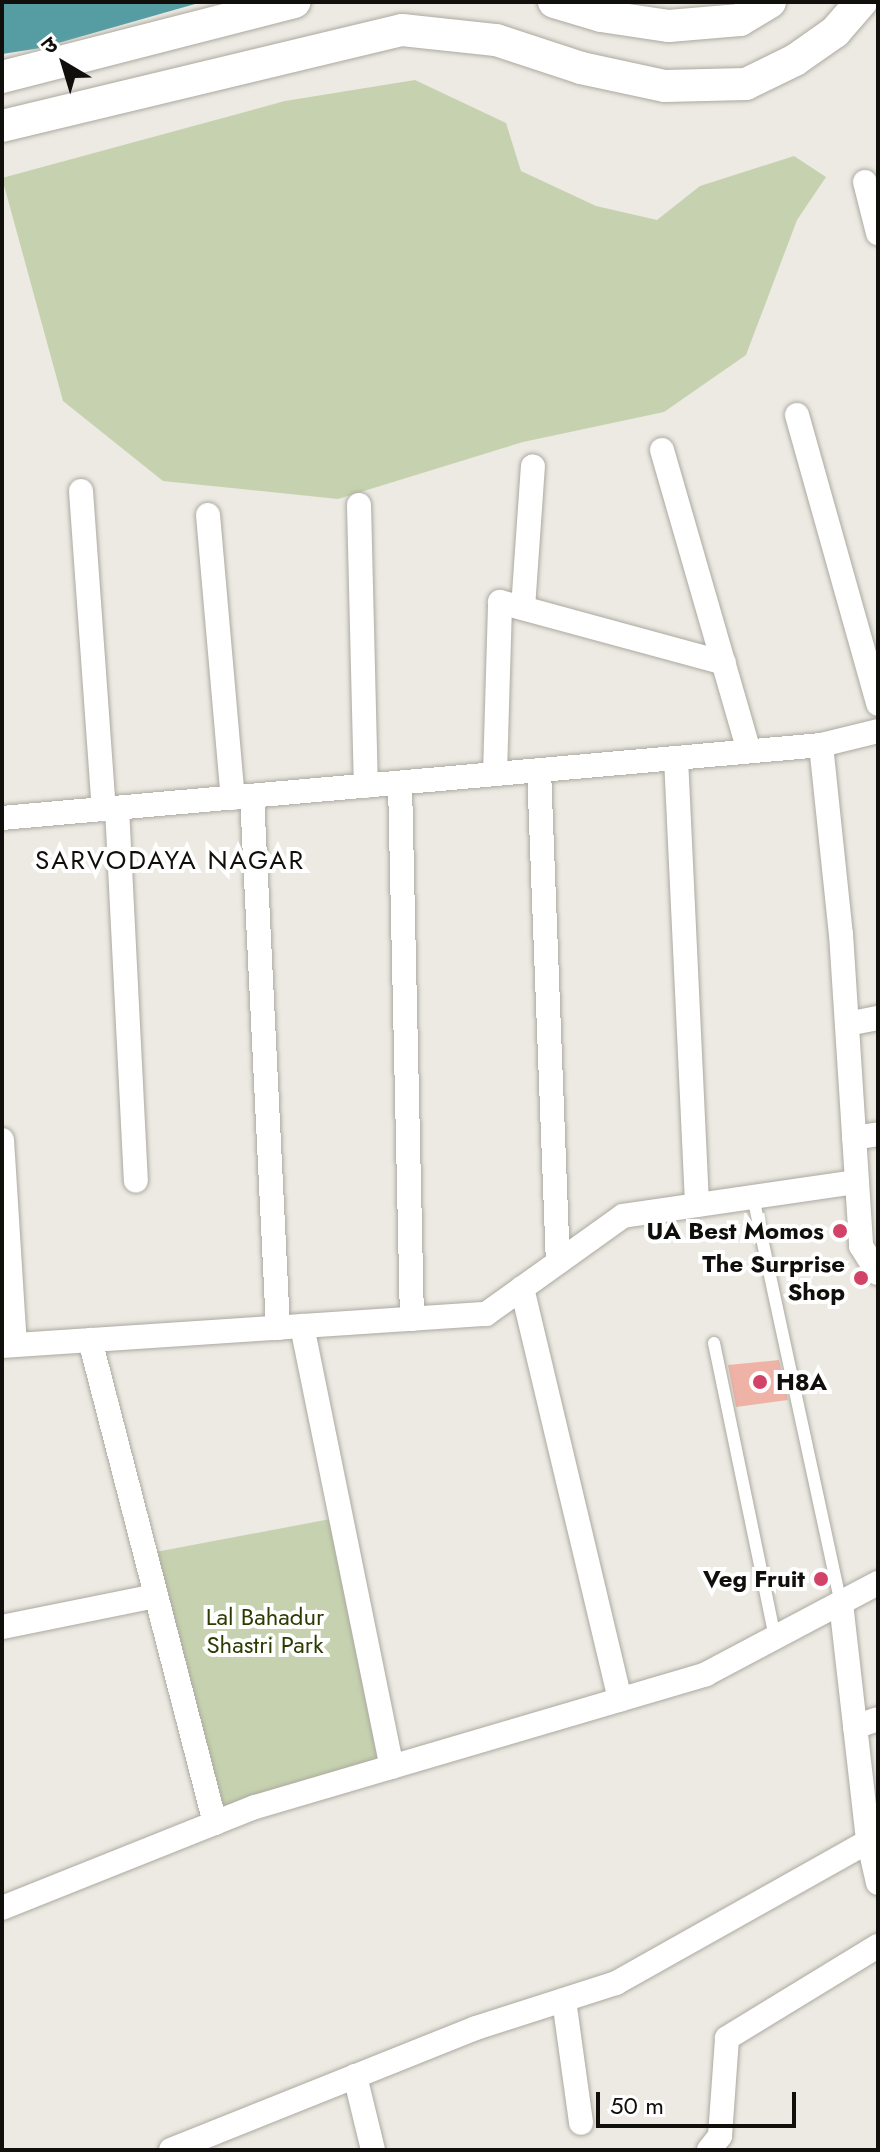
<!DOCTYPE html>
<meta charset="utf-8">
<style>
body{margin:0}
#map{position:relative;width:880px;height:2152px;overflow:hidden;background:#eceae2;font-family:Jost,"Noto Sans Devanagari",sans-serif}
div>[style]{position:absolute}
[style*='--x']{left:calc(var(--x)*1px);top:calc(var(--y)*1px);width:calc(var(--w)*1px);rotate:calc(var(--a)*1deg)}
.green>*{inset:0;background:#c6d2af}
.water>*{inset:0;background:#569da3}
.building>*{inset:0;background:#eeb3a6}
.roads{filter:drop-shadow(0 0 2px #aca9a1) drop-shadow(0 0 2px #aca9a1)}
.service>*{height:12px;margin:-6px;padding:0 6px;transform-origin:6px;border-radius:6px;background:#fff}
.minor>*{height:24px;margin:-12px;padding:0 12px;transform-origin:12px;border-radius:12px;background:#fff}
.tertiary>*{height:32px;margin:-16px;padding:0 16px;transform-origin:16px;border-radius:16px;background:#fff}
.dots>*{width:22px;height:22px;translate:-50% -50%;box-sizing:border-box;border:4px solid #fff;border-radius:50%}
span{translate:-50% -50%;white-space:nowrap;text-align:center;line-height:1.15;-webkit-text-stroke:8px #fff;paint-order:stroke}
.poi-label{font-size:24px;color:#100f0c;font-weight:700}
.right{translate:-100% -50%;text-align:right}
.left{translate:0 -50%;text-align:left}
.park-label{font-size:24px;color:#2d3b00}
.neighbourhood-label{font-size:26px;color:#100f0c;letter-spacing:2px}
.frame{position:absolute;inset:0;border:4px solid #100f0c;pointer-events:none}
.north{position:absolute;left:24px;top:24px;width:80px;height:80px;-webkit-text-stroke:6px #fff;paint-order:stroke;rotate:322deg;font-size:22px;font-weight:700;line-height:32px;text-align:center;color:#100f0c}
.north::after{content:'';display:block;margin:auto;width:28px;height:36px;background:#100f0c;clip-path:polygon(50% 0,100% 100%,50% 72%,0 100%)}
.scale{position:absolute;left:596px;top:2092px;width:200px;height:36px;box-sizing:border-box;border:4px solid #100f0c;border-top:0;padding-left:10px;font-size:24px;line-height:28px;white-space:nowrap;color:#100f0c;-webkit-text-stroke:6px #fff;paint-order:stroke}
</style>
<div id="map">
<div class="green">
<div style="clip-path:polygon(415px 80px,506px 123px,521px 171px,596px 206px,657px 220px,700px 186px,794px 156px,826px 177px,797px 220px,746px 355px,664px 412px,523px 442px,338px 499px,163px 481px,63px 401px,2px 178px,285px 101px)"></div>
<div style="clip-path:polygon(341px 1517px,392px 1767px,215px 1823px,145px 1554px)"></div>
</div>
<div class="water">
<div style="clip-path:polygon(2px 2px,202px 2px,41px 48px,2px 54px)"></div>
</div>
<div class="building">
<div style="clip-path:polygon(779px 1360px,788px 1400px,736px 1407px,728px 1365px)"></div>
</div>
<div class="roads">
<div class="service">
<div style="--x:753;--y:1197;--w:415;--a:77.8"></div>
<div style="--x:714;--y:1343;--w:301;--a:78.3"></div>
</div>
<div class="minor">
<div style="--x:865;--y:182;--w:53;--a:75.7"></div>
<div style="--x:797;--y:415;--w:300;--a:74.3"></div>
<div style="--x:662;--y:450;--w:313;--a:73.9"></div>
<div style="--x:81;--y:491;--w:319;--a:85.9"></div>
<div style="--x:359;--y:505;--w:281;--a:88.6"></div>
<div style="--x:208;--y:515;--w:284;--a:85"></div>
<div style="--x:523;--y:608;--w:142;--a:-86"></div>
<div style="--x:821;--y:745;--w:190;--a:84"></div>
<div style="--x:841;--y:934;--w:313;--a:86.3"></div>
<div style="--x:861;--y:1246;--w:32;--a:58"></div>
<div style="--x:676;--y:758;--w:447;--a:87.3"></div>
<div style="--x:539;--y:770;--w:492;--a:87.8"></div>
<div style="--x:495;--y:774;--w:172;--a:-88.3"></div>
<div style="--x:500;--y:602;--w:232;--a:15.2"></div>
<div style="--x:400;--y:783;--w:536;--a:88.72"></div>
<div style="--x:252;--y:796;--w:533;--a:87.2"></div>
<div style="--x:117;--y:808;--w:373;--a:87.1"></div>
<div style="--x:2;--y:818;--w:822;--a:-5.09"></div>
<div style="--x:821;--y:745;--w:59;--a:-13.8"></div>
<div style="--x:847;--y:1024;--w:32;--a:-11"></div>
<div style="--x:854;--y:1138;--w:24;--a:-9"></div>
<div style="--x:2;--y:1140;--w:205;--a:86.4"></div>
<div style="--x:522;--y:1288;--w:423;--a:76.6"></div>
<div style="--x:302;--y:1326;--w:450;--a:78.5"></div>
<div style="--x:90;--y:1340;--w:499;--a:75.5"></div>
<div style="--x:2;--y:1346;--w:485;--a:-3.8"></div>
<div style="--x:486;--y:1314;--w:168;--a:-35.6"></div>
<div style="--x:623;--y:1216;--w:236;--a:-8.3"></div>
<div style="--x:841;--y:1603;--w:238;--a:83.5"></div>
<div style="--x:868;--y:1839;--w:45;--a:77.2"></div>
<div style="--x:2;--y:1627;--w:157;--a:-11.4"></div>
<div style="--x:855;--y:1727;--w:24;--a:-19"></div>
<div style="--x:2;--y:1908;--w:272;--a:-21.8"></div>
<div style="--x:255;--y:1807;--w:470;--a:-16.4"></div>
<div style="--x:706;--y:1674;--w:195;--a:-27.9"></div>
<div style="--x:564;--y:2000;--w:124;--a:82.1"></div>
<div style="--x:355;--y:2076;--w:76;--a:76.3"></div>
<div style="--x:171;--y:2150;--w:328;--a:-21.8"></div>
<div style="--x:476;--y:2028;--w:147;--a:-17.8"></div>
<div style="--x:616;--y:1983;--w:300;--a:-29.3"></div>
<div style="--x:709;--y:2150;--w:18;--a:-52"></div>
<div style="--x:720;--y:2136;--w:98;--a:-85.9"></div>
<div style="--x:727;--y:2038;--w:177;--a:-31.4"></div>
</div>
<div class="tertiary">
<div style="--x:554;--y:2;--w:49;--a:16.6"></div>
<div style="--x:601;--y:16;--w:69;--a:8.4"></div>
<div style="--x:669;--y:26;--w:71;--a:-4.8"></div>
<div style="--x:740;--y:20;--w:35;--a:-31"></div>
<div style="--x:2;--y:77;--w:302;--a:-14.4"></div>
<div style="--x:2;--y:126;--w:411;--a:-13.5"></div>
<div style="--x:402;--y:30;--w:95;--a:6.1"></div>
<div style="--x:496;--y:40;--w:89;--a:18.2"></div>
<div style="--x:581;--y:68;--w:86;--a:12.1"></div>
<div style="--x:665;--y:86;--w:81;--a:-1.4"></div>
<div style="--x:746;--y:84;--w:55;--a:-26.1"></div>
<div style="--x:795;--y:60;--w:49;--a:-35"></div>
<div style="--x:835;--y:32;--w:40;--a:-49"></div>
</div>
</div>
<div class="dots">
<div style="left:840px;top:1231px;background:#d24367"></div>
<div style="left:861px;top:1278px;background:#d24367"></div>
<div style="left:760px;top:1382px;background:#d24367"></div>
<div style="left:821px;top:1579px;background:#d24367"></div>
</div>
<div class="poi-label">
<span class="right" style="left:824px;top:1231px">UA Best Momos</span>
<span class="right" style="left:845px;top:1278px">The Surprise<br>Shop</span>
<span class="left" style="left:776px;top:1382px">H8A</span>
<span class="right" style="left:805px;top:1579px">Veg Fruit</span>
</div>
<div class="park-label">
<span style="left:265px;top:1631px">Lal Bahadur<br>Shastri Park</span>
</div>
<div class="neighbourhood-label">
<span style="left:170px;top:861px">SARVODAYA NAGAR</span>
</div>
<div class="frame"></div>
<div class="north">उ</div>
<div class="scale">50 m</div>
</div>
